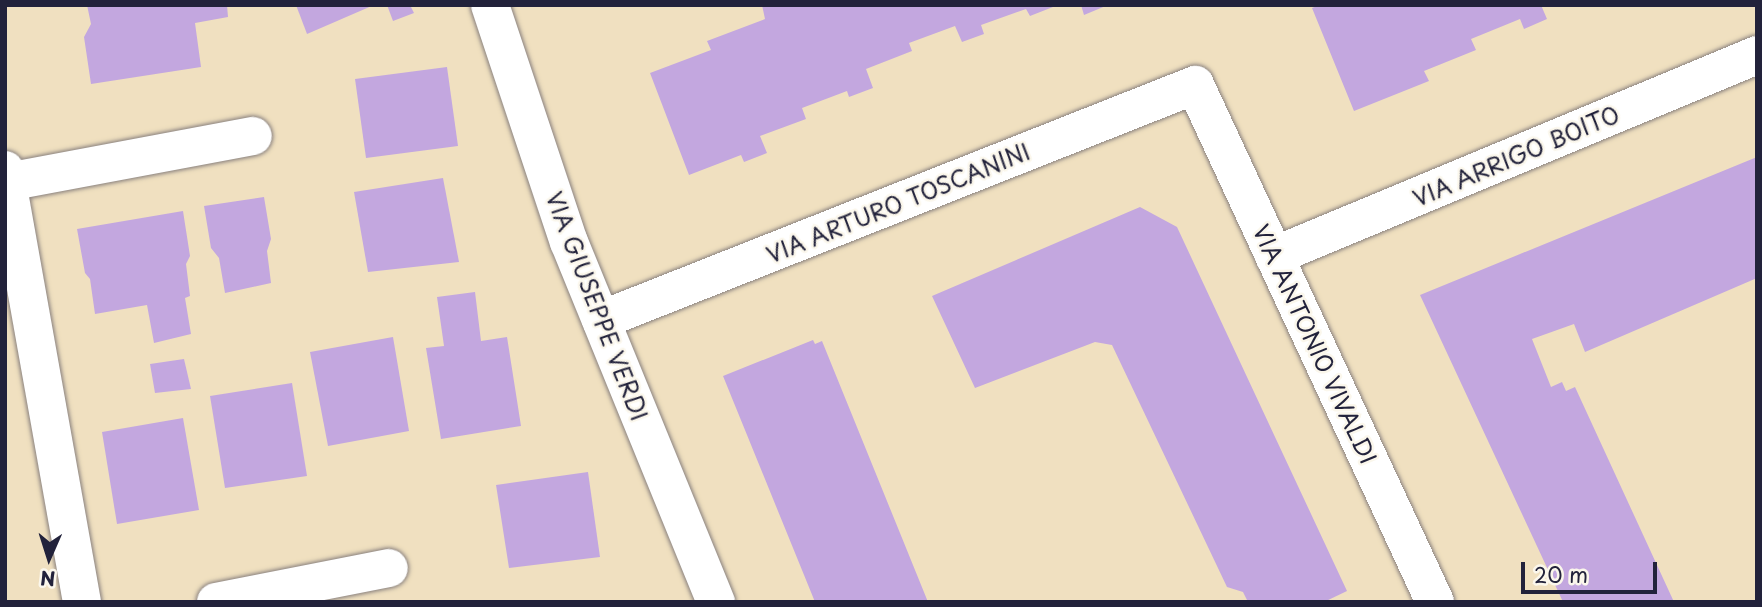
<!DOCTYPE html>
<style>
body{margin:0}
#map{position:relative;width:1762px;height:607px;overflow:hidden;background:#f0e0c0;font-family:"Playpen Sans",sans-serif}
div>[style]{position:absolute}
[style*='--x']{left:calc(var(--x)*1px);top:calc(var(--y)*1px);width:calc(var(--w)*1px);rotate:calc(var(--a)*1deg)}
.building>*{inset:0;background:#c3a7df}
.roads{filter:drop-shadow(0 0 2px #89817e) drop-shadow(0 0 2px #89817e)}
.minor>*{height:38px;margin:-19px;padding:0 19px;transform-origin:19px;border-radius:19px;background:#fff}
span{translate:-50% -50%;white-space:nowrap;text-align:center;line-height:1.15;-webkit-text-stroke:5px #fbf7ec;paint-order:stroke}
.street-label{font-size:23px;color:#22223b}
.frame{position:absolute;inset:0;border:7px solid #22223b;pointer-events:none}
.north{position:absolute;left:14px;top:523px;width:70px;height:70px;-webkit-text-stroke:5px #fbf7ec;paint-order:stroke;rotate:183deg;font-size:19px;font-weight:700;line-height:28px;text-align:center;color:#22223b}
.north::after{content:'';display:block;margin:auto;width:24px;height:32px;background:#22223b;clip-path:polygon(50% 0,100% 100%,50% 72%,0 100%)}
.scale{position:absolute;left:1521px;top:562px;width:136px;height:32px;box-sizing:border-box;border:4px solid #22223b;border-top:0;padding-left:9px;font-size:21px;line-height:24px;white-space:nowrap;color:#22223b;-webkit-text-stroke:5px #fbf7ec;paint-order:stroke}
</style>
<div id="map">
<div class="building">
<div style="clip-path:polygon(87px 5px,227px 5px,228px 17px,195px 23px,201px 67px,91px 84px,84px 37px,91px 24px)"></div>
<div style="clip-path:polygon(296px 5px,374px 5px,307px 34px)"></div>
<div style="clip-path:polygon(387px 5px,410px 5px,414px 13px,393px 21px)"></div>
<div style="clip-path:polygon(762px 5px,1058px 5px,1030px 16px,1026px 9px,981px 25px,984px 34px,962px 42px,955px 26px,909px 43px,912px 51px,866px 69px,873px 88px,849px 97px,847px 91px,802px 108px,806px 119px,760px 136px,767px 153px,744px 162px,741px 155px,689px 175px,650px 73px,711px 50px,707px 41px,765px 19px)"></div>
<div style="clip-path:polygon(1081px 5px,1108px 5px,1084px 15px)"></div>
<div style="clip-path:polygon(1320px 5px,1541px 5px,1547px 19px,1524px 29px,1520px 19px,1471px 39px,1476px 50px,1424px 71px,1429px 81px,1354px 111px,1312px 8px)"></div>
<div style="clip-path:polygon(447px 67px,458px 146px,366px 158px,355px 79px)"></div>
<div style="clip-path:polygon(1757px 157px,1757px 278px,1585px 352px,1574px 324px,1532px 339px,1551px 387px,1562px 382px,1566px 391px,1575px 387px,1674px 602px,1563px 602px,1420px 295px)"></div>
<div style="clip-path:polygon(443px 178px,459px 262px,368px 272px,354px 192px)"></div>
<div style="clip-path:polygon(264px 197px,271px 239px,267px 251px,271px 283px,225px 293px,219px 258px,211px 248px,204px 206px)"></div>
<div style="clip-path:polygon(1140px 207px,1177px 227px,1347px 591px,1324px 602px,1248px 602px,1243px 592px,1227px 587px,1112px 345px,1095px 342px,975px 388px,932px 296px)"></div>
<div style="clip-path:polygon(183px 211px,190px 256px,186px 264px,190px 296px,185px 298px,191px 334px,154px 343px,147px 305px,95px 314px,90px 279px,85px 273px,77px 229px)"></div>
<div style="clip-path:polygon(475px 292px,481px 341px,507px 337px,521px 426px,441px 439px,426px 348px,444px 346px,437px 297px)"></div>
<div style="clip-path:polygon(393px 337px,409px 431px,328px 446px,310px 352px)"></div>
<div style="clip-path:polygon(813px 340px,815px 344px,822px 341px,928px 602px,815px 602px,723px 376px)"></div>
<div style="clip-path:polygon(184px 359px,191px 389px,155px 393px,150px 364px)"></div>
<div style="clip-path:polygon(292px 383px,307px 476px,225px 488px,210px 396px)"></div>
<div style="clip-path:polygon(183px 418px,199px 510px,117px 524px,102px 432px)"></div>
<div style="clip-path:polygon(588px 472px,600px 557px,509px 568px,496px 485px)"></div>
</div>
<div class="roads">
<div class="minor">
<div style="--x:490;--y:5;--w:250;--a:71.6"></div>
<div style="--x:569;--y:242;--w:389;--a:67.8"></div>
<div style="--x:5;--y:170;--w:439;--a:79.9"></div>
<div style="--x:7;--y:182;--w:250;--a:-10.6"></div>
<div style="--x:1274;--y:256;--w:523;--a:-22.59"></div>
<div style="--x:601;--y:320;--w:639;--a:-21.58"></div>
<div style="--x:1195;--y:85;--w:570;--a:65.1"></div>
<div style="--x:216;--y:602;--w:176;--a:-11.1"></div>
</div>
</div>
<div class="street-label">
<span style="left:1516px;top:156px;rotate:-23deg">VIA ARRIGO BOITO</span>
<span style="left:898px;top:203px;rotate:-22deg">VIA ARTURO TOSCANINI</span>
<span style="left:597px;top:306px;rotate:69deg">VIA GIUSEPPE VERDI</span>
<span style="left:1315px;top:344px;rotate:65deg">VIA ANTONIO VIVALDI</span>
</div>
<div class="frame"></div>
<div class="north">N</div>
<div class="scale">20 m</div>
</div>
